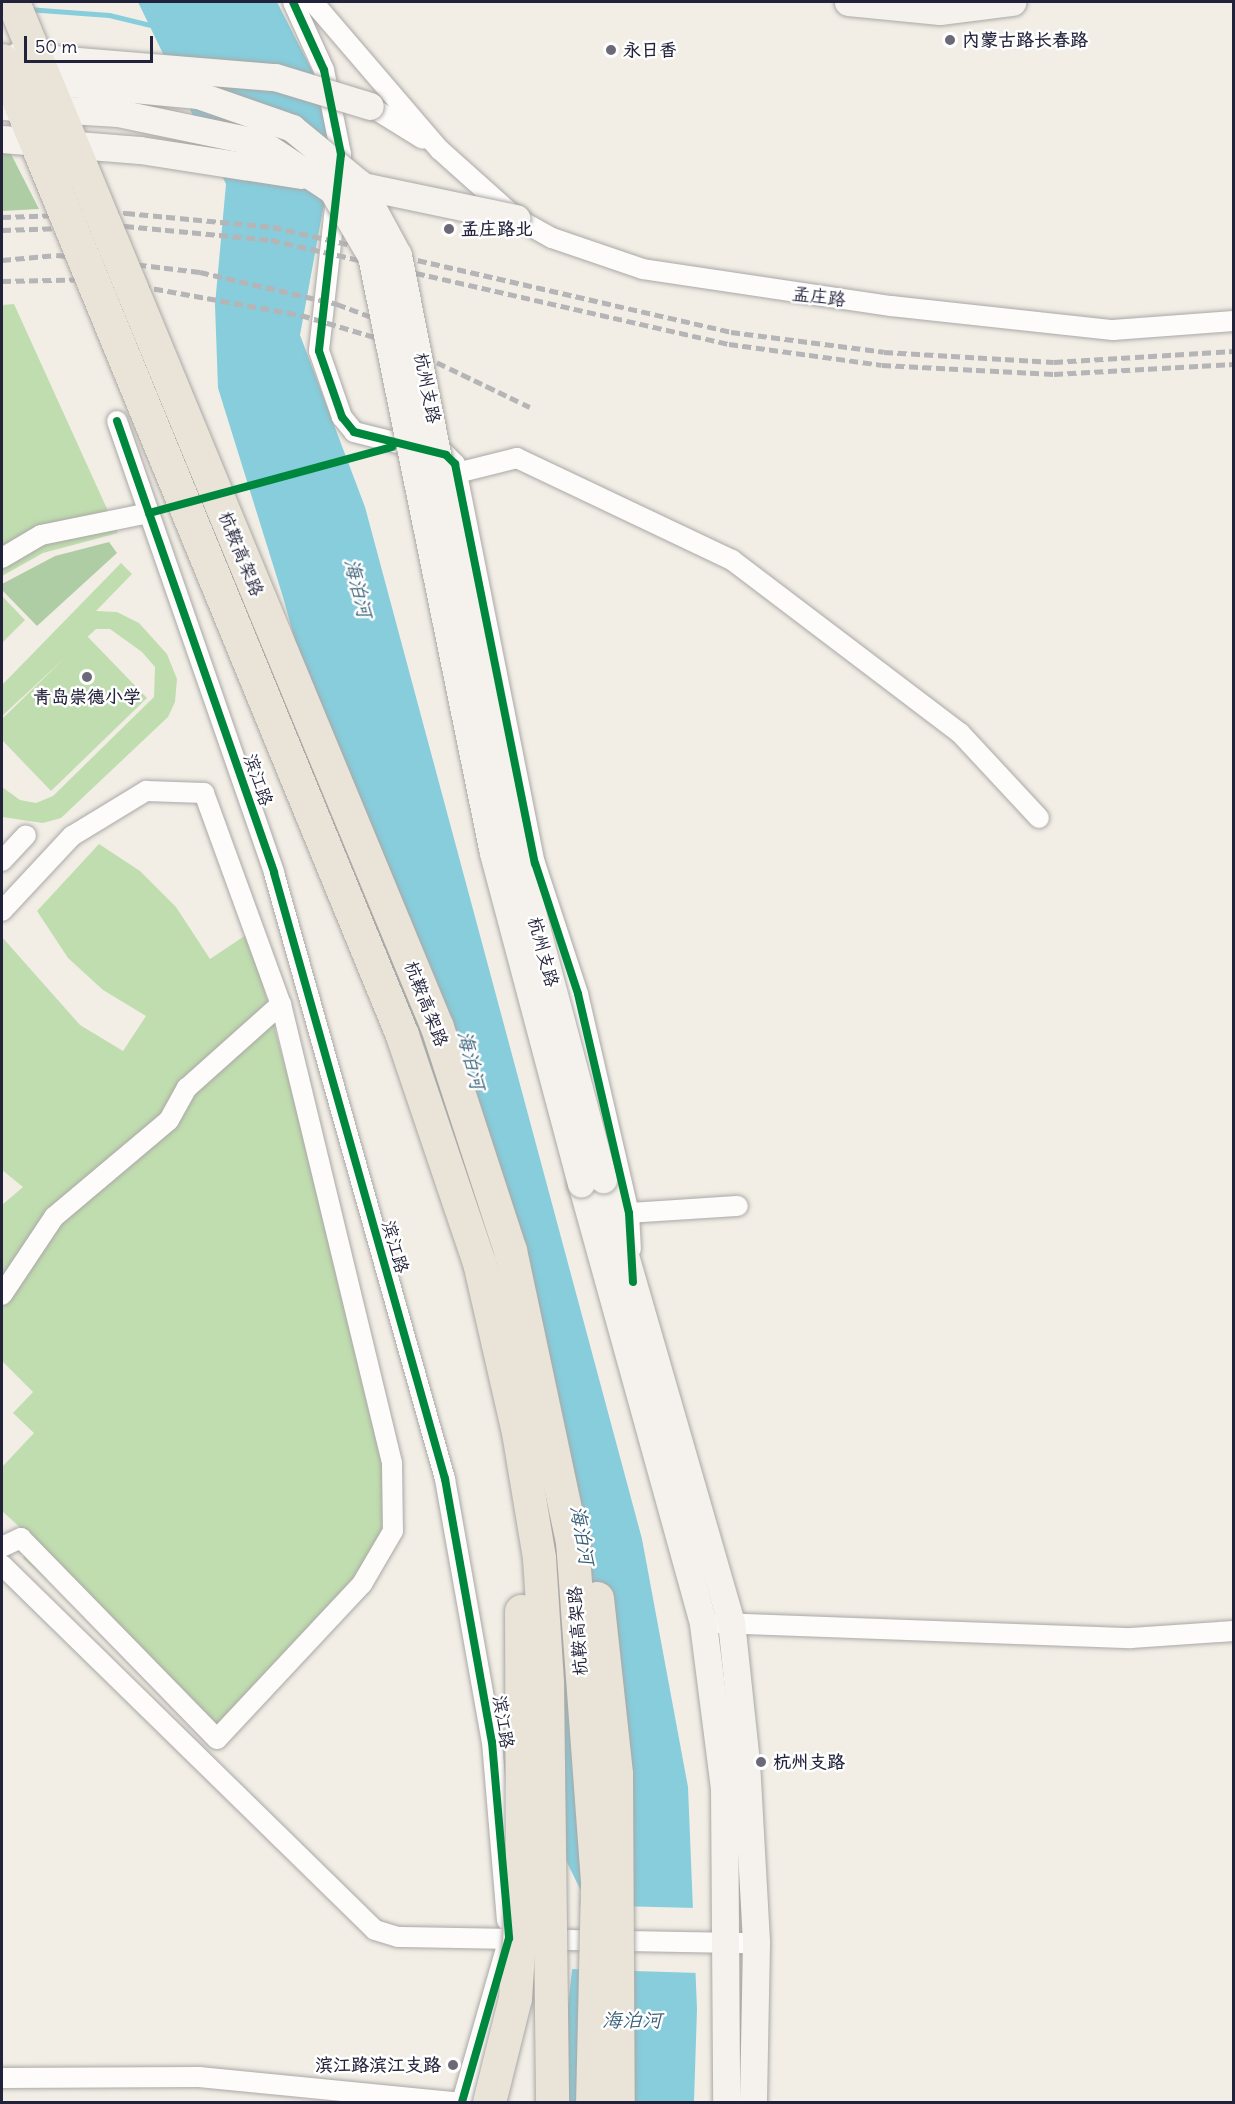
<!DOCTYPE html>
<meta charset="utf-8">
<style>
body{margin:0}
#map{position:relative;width:1235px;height:2104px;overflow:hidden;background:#f2eee6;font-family:Delius,"LXGW WenKai TC",sans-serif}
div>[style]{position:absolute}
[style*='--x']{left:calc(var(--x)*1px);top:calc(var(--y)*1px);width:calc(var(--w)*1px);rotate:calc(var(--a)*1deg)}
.green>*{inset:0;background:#c0ddaf}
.forest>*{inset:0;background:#afcda5}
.water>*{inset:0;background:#87cddc}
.pier>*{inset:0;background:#f2eee6}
.stream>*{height:5px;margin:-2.5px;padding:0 2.5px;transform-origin:2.5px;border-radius:2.5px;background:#87cddc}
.roads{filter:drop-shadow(0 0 2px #aaa8a6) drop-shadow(0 0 2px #aaa8a6)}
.street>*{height:20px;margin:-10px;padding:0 10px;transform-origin:10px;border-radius:10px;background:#fdfcfb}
.secondary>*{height:27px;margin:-13.5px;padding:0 13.5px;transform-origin:13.5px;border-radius:13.5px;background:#f5f2ed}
.rail>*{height:4.5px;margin-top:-2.25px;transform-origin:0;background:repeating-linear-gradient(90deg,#b5b4b6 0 9px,transparent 0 13.5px)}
.bridges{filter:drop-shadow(0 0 2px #aaa8a6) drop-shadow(0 0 2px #aaa8a6)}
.secondary-bridge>*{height:27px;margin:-13.5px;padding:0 13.5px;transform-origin:13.5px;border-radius:13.5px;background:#f5f2ed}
.highway-bridge>*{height:33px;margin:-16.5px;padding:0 16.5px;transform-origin:16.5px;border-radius:16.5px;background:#e9e3d8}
.cycleway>*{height:8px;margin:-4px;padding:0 4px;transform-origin:4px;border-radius:4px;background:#00873e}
.dots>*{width:16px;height:16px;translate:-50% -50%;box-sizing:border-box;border:3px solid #fff;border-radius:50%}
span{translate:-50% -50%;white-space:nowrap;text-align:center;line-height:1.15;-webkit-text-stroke:5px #fff;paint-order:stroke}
.poi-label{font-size:18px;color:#22223b;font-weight:700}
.left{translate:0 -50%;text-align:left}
.right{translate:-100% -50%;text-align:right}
.street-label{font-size:18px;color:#22223b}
.water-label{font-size:20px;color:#386179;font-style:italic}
.frame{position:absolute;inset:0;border:3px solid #22223b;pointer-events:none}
.scale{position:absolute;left:24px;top:36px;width:129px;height:27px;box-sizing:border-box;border:3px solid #22223b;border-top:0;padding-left:8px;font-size:18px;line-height:21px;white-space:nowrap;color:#22223b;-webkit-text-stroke:4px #fff;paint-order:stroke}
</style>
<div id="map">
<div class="green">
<div style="clip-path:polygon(14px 304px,118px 533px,43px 553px,2px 576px,2px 305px)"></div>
<div style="clip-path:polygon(121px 563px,132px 574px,96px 611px,117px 612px,139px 623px,167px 654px,177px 679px,175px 702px,168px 717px,61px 818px,43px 823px,2px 817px,2px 787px,20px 800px,36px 803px,53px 796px,154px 697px,155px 667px,142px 652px,110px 629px,96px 629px,2px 716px,2px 685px)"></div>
<div style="clip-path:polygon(2px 596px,25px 620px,2px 643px)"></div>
<div style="clip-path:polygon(87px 636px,147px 698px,51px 791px,2px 740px,2px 719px)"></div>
<div style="clip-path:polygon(99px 844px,140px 871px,176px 907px,210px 959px,249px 933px,392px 1463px,393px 1531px,362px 1584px,216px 1732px,23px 1558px,37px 1543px,2px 1511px,2px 1467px,34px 1433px,13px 1413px,33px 1392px,2px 1361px,2px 1205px,23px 1187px,2px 1170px,2px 937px,80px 1025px,123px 1051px,146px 1016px,103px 990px,68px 958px,37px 911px)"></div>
</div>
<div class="forest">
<div style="clip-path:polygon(2px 153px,11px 154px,39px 209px,2px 211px)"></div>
<div style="clip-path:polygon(109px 542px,117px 553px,37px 626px,2px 590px,2px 584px,55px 556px)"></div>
</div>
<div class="water">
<div style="clip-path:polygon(138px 2px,277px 2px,320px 86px,335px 144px,300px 335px,365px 507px,642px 1539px,688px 1787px,697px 2009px,694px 2102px,557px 2102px,581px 1891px,563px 1854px,501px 1393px,283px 597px,218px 388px,215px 305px,226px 184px)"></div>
</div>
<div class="pier">
<div style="clip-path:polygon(577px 1905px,696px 1908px,699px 1973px,569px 1969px)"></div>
</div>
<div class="stream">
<div style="--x:27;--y:9;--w:82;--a:4.2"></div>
<div style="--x:109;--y:15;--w:46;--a:13.7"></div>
</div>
<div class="roads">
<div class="street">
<div style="--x:293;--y:2;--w:75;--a:65.5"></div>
<div style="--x:324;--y:70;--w:86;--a:78.6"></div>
<div style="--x:341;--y:154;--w:198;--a:96.4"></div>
<div style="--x:319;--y:351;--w:70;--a:70.8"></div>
<div style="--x:342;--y:417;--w:19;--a:51"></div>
<div style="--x:354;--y:432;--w:95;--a:14"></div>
<div style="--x:446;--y:455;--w:13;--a:45"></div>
<div style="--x:455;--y:464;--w:407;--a:78.7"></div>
<div style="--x:535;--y:863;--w:138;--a:71.8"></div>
<div style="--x:578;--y:994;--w:225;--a:76.9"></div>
<div style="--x:629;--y:1213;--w:36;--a:87"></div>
<div style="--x:313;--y:2;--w:195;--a:49.4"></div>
<div style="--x:440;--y:150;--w:102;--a:41.8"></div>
<div style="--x:516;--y:218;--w:41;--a:29.1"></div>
<div style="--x:552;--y:238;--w:96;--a:18.8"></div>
<div style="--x:643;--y:269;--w:251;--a:8.5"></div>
<div style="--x:891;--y:306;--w:223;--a:6.2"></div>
<div style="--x:1113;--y:330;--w:121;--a:-4.3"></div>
<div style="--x:370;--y:106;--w:62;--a:31.9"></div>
<div style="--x:117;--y:421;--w:478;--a:70.8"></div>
<div style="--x:274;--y:873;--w:630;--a:74.24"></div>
<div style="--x:445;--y:1479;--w:267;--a:79.9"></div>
<div style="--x:492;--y:1742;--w:179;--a:85.2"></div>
<div style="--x:457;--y:473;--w:62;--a:-14"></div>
<div style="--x:517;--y:458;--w:238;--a:25.4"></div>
<div style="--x:732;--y:560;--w:286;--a:37.2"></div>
<div style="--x:960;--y:733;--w:116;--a:47.1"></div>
<div style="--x:2;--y:558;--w:45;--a:-30.5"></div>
<div style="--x:41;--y:535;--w:110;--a:-11.5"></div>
<div style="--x:2;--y:861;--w:35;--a:-47"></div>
<div style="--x:2;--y:911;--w:103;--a:-47"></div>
<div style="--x:72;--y:836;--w:87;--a:-31.3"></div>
<div style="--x:146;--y:791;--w:58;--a:2"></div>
<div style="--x:204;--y:793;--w:225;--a:70"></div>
<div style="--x:281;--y:1004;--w:472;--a:76.4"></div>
<div style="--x:392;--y:1463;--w:68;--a:89.2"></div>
<div style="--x:393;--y:1531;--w:61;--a:120.3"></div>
<div style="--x:362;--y:1584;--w:212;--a:133.1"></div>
<div style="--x:217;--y:1739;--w:281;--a:-134.3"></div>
<div style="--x:21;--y:1538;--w:21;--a:155"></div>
<div style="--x:629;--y:1213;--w:109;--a:-3.7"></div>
<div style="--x:2;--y:1295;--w:94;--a:-56.3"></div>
<div style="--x:54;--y:1217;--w:150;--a:-40.1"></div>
<div style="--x:169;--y:1120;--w:37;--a:-61"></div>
<div style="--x:187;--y:1088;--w:126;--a:-41.8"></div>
<div style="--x:2;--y:1565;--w:522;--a:44.38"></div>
<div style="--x:375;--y:1930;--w:24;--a:17"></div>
<div style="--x:398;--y:1937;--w:358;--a:1"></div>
<div style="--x:718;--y:1623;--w:413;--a:2.1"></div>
<div style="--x:1131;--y:1638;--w:103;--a:-3.9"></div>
<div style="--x:2;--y:2078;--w:197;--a:-0.3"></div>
<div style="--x:199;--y:2077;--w:257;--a:5.6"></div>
<div style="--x:462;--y:2102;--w:159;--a:-74"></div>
</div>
<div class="secondary">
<div style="--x:848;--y:2;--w:92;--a:5.6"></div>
<div style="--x:940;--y:11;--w:73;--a:-7.1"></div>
<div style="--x:603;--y:1179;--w:461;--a:73.9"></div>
<div style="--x:731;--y:1622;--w:141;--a:83.9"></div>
<div style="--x:746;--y:1762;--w:181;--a:86.8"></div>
<div style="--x:756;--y:1943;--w:159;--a:91.1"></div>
<div style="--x:581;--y:1183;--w:458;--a:74.5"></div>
<div style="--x:703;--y:1624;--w:165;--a:82.7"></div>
<div style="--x:724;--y:1788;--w:314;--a:89.6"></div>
</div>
</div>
<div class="rail">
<div style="--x:2;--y:217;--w:124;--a:-1.8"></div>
<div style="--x:126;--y:213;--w:148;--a:5.4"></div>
<div style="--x:273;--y:227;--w:470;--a:12.9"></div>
<div style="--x:731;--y:332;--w:154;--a:7.4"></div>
<div style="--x:884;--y:352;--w:170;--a:3.4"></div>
<div style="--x:1054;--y:362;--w:180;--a:-3.5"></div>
<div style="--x:2;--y:230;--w:123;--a:-1.9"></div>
<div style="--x:125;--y:226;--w:147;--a:5.5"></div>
<div style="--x:271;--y:240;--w:470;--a:12.8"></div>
<div style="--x:729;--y:344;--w:154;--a:7.8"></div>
<div style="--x:882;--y:365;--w:172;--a:3"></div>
<div style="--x:1054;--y:374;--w:180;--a:-3.2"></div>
<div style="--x:2;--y:260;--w:55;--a:-5.2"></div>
<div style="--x:57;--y:255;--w:144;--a:6.8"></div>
<div style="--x:200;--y:272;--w:141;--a:13.1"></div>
<div style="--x:337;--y:304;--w:68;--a:20.6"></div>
<div style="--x:2;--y:281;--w:99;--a:-1.2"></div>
<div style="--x:101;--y:279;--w:203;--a:10.2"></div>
<div style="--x:301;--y:315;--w:104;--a:16.7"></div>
<div style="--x:401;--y:345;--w:143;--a:25.7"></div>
</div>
<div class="bridges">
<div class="secondary-bridge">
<div style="--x:17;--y:56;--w:259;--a:4.7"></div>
<div style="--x:275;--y:77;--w:99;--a:17"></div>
<div style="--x:26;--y:79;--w:173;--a:5.3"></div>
<div style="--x:198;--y:95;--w:100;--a:19.3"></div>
<div style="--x:292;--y:128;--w:87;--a:39.4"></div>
<div style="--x:359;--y:183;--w:82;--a:61.6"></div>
<div style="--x:398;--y:255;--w:600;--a:78.86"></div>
<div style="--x:514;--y:844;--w:347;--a:75.1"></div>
<div style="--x:2;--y:106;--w:116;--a:3.5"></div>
<div style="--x:118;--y:113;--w:146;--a:11.8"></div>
<div style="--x:261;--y:143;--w:85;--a:33.5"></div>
<div style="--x:332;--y:190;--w:77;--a:59.4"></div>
<div style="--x:371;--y:256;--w:609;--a:78.45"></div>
<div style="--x:493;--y:853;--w:342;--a:75.1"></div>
<div style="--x:2;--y:139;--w:138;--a:4.6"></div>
<div style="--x:140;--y:150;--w:163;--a:8.8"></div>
<div style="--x:348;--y:183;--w:172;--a:11.8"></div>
</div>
<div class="highway-bridge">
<div style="--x:13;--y:2;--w:1109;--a:67.53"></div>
<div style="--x:437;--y:1027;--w:235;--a:71.9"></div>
<div style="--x:510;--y:1250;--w:298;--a:78"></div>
<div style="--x:572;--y:1541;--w:345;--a:85.8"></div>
<div style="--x:597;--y:1885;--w:217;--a:91.3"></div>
<div style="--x:2;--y:60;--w:1054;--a:67.69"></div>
<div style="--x:402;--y:1035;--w:240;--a:71.3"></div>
<div style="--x:479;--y:1262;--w:174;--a:77.1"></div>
<div style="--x:518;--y:1432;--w:128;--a:80.5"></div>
<div style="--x:539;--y:1558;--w:125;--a:86.3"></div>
<div style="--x:547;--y:1683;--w:419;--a:89.3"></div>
<div style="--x:597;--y:1598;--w:177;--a:83.8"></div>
<div style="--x:616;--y:1774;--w:328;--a:89.7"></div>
<div style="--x:489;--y:2102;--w:107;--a:-76"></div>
<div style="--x:515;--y:1998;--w:106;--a:-86.2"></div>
<div style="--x:522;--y:1892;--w:281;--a:-90.2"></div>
</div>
</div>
<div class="cycleway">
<div style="--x:293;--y:2;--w:75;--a:65.5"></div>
<div style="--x:324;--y:70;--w:86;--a:78.6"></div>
<div style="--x:341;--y:154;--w:198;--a:96.4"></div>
<div style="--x:319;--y:351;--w:70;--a:70.8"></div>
<div style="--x:342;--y:417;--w:19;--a:51"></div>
<div style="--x:354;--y:432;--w:95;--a:14"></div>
<div style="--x:446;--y:455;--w:13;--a:45"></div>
<div style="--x:455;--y:464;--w:407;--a:78.7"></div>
<div style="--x:535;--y:863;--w:138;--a:71.8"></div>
<div style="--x:578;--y:994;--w:225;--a:76.9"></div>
<div style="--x:629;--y:1213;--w:69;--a:86.7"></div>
<div style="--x:117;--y:421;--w:478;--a:70.8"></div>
<div style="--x:274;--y:873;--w:630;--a:74.24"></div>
<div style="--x:445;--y:1479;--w:267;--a:79.9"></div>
<div style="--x:492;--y:1742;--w:197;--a:85"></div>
<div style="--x:509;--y:1938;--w:171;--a:106"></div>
<div style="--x:149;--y:513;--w:252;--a:-15.2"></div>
</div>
<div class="dots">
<div style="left:950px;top:40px;background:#6b6977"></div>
<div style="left:611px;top:50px;background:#6b6977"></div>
<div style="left:449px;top:229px;background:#6b6977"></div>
<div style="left:87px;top:677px;background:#6b6977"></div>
<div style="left:761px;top:1762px;background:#6b6977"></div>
<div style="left:453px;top:2065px;background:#6b6977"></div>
</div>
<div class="poi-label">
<span class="left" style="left:962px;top:40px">内蒙古路长春路</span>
<span class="left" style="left:623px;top:50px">永日香</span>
<span class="left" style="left:461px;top:229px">孟庄路北</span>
<span style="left:87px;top:697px">青岛崇德小学</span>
<span class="left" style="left:773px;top:1762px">杭州支路</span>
<span class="right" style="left:441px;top:2065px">滨江路滨江支路</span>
</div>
<div class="street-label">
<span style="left:819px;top:297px;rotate:7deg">孟庄路</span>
<span style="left:427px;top:388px;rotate:79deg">杭州支路</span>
<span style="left:241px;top:554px;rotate:68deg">杭鞍高架路</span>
<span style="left:258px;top:780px;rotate:71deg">滨江路</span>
<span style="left:543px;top:952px;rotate:75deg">杭州支路</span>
<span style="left:426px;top:1004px;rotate:69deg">杭鞍高架路</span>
<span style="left:395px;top:1247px;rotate:74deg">滨江路</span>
<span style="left:578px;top:1631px;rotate:-94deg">杭鞍高架路</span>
<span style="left:503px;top:1722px;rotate:81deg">滨江路</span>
</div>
<div class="water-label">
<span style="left:359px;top:588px;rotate:76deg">海泊河</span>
<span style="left:472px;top:1060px;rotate:76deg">海泊河</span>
<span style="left:583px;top:1535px;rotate:80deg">海泊河</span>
<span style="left:632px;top:2019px">海泊河</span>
</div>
<div class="frame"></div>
<div class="scale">50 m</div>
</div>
